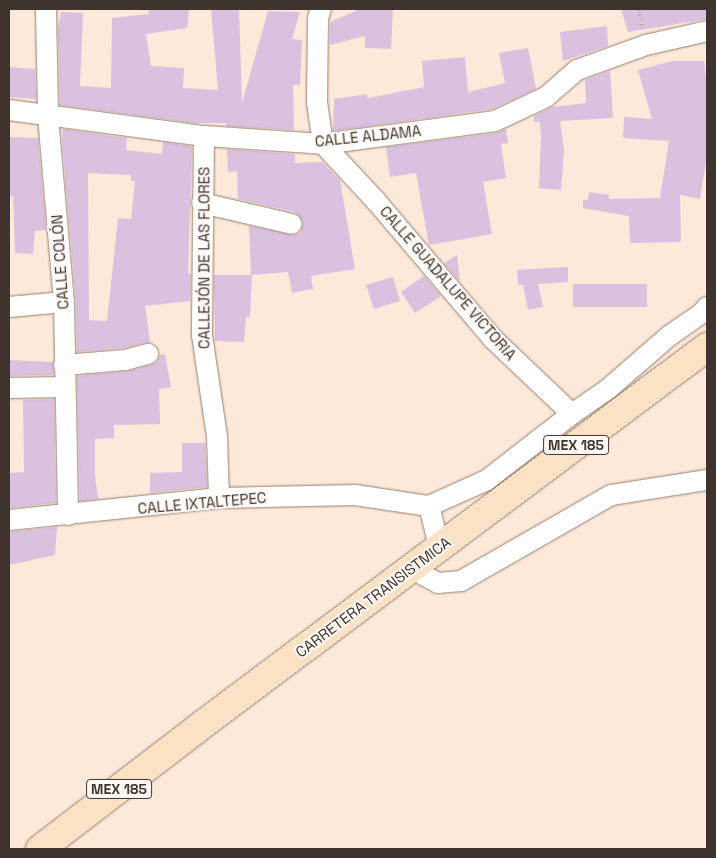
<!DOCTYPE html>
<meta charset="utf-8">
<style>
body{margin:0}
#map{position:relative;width:716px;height:858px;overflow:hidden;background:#fde9da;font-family:"Space Grotesk",sans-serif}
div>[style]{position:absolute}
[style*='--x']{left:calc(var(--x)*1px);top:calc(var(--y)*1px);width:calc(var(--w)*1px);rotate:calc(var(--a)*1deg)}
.building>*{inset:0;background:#d9c1df}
.path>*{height:3px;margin-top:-1.5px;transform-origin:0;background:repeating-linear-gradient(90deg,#b2a296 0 1px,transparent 0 5px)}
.roads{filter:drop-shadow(0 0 1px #947e6e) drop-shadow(0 0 1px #947e6e)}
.street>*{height:20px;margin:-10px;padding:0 10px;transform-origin:10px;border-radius:10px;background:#fff}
.primary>*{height:28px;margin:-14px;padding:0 14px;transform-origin:14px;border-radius:14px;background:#fbe2c4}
span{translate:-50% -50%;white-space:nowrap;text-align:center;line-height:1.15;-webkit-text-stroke:4px #fef9f5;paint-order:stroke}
.shield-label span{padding:1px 4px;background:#fef9f5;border:1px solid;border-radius:4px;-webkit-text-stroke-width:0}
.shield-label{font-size:14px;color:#3e342d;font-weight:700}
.street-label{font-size:15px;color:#3e342d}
.frame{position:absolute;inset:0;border:10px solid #3e342d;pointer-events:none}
</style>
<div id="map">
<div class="building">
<div style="clip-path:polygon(148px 9px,189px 9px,187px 28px,146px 34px,151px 66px,184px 68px,183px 88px,218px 90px,211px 9px,239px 9px,242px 103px,268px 11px,300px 12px,292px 39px,302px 40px,300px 85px,293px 85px,294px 130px,226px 126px,226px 123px,194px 123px,60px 105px,58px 29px,61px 12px,83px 13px,80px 86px,111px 88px,112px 18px,149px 14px)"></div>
<div style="clip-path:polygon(360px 9px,393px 9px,391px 49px,365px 48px,365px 36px,330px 45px,330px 22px)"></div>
<div style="clip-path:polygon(621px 9px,707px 9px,707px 19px,628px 32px)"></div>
<div style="clip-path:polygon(607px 26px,608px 46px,563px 61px,560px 32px)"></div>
<div style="clip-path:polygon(528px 48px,536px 89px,492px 109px,333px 131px,334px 99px,367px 94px,368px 98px,424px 87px,422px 61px,465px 57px,468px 92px,505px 83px,499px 53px)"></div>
<div style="clip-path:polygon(672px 61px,704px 61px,707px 87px,707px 156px,700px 199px,680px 195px,681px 242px,630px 243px,629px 216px,583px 208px,583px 200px,588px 200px,589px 192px,609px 195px,609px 199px,660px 198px,669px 141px,623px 138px,624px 117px,652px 119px,638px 70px)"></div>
<div style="clip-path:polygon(9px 67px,35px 69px,36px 99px,9px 97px)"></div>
<div style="clip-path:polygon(610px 71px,613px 118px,560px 121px,564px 150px,561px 190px,539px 188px,541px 136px,540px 122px,534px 122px,534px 116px,552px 107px,586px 103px,585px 80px)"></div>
<div style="clip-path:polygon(evenodd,63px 129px,127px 138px,126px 150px,162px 154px,163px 142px,192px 146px,188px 274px,191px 274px,190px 301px,145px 306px,150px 342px,123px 348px,77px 352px,76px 301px,62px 139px,63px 129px,88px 173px,131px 175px,131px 181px,135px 181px,131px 219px,118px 218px,107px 321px,89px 320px,88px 173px)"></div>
<div style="clip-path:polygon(506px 129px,508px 143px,501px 144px,506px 178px,483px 182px,492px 234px,429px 245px,416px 173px,390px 177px,386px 147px,497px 133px)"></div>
<div style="clip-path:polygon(9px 137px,38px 138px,46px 230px,35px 231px,33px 254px,15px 253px,13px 196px,9px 196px)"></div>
<div style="clip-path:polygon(227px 149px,295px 154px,295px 163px,322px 162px,340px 180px,355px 269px,311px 276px,313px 289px,292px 293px,288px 272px,251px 275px,249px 226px,295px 235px,301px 232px,303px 221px,295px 212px,238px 199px,237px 171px,228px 172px)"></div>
<div style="clip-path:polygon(457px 255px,460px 282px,444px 263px)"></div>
<div style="clip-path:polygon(568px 267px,568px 282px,538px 284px,543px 307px,528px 310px,523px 285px,518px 285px,517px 270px)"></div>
<div style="clip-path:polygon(214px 275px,252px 275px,250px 317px,246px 317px,244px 342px,215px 341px)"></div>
<div style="clip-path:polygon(424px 276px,441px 296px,415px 313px,401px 292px)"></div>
<div style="clip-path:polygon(393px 277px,400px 301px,374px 309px,366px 285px)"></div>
<div style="clip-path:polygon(573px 284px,647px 284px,647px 307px,573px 307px)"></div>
<div style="clip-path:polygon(165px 354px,171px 387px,159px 389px,160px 424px,114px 425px,114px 438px,95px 439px,95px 475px,98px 499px,80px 501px,77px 376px,128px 371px,151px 365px,157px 362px,160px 355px)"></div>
<div style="clip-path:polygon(9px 360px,53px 362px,54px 375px,9px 376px)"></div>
<div style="clip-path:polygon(54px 399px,56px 503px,9px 508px,9px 473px,24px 472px,23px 400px)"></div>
<div style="clip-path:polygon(182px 443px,205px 443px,207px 487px,150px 493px,150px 473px,182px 472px)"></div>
<div style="clip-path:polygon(57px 527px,55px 555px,9px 565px,9px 532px)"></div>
</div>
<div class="path">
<div style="--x:639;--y:9;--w:16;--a:79"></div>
</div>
<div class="roads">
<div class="street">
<div style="--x:46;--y:9;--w:107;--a:88.9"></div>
<div style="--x:48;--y:116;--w:187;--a:85.1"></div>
<div style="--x:64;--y:302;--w:213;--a:88.9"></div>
<div style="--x:321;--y:9;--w:9;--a:108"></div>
<div style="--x:318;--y:18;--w:84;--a:90.7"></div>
<div style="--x:317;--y:102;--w:42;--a:81.9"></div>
<div style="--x:323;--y:144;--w:78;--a:47.1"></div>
<div style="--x:376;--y:201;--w:180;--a:49.7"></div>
<div style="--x:492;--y:338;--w:110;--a:43.5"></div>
<div style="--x:572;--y:414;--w:108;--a:142.2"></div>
<div style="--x:487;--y:480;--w:64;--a:155.9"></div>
<div style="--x:9;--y:110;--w:197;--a:7.6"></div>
<div style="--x:204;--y:136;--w:119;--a:3.8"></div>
<div style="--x:323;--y:144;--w:174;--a:-7.6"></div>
<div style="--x:495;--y:121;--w:56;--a:-25.2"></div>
<div style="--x:546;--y:97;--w:41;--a:-41.1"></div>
<div style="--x:577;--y:70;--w:73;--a:-19.9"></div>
<div style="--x:646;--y:45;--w:63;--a:-12.9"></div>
<div style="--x:204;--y:136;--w:199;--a:90.6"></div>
<div style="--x:202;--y:335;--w:103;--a:81.6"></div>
<div style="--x:217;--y:437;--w:61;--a:88.1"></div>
<div style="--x:202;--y:203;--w:92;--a:13.1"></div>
<div style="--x:9;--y:307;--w:55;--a:-5.2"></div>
<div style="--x:64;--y:365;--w:61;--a:-4.7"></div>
<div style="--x:125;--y:360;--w:24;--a:-15"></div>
<div style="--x:9;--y:388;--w:55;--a:-1"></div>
<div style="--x:572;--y:414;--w:44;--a:-34.8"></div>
<div style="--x:608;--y:389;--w:81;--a:-41"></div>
<div style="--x:669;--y:336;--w:40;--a:-34.9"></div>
<div style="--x:702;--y:313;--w:8;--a:-50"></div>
<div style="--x:429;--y:506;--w:41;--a:76"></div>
<div style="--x:9;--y:520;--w:211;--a:-6"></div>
<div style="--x:219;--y:498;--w:136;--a:-1.3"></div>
<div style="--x:355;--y:495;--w:75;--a:8.5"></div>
<div style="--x:415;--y:567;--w:11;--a:45"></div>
<div style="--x:423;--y:575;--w:17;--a:28"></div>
<div style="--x:438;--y:583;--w:23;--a:-5"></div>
<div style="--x:461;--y:581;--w:173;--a:-29.8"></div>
<div style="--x:611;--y:495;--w:97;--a:-8.9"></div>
</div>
<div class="primary">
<div style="--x:40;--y:849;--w:199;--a:-37.4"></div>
<div style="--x:198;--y:728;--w:636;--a:-36.82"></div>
</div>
</div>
<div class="shield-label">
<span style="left:576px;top:445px">MEX 185</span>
<span style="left:119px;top:789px">MEX 185</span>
</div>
<div class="street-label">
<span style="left:368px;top:136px;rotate:-6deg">CALLE ALDAMA</span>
<span style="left:204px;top:258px;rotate:-90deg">CALLEJÓN DE LAS FLORES</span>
<span style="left:60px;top:262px;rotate:-94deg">CALLE COLÓN</span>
<span style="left:448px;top:283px;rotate:49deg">CALLE GUADALUPE VICTORIA</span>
<span style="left:202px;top:503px;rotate:-5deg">CALLE IXTALTEPEC</span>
<span style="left:373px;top:597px;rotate:-37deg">CARRETERA TRANSISTMICA</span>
</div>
<div class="frame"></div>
</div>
